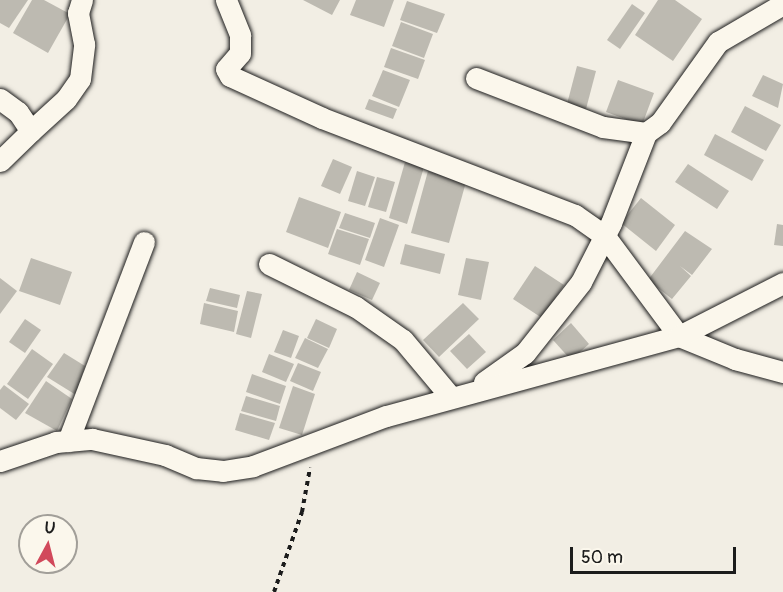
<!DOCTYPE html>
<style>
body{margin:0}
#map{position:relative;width:783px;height:592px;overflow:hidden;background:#f2eee4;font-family:Pangolin,sans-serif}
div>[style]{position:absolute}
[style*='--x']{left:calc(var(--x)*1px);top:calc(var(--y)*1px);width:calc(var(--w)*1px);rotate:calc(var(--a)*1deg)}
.building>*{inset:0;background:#bdbab1}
.path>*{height:4px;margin-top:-2px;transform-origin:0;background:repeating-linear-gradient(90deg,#1c1c1c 0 4.5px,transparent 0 9px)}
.roads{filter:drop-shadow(0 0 2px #1c1c1c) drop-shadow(0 0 2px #1c1c1c)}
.street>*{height:21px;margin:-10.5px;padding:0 10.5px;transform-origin:10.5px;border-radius:10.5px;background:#fbf7ec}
span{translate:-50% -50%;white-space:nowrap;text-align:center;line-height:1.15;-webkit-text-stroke:4.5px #fbf7ec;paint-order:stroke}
.north{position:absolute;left:18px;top:514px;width:60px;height:60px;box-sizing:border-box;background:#fbf7ec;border:2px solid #a29f99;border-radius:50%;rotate:7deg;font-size:16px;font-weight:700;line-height:24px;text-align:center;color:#1c1c1c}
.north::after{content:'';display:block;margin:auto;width:21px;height:27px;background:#d1495b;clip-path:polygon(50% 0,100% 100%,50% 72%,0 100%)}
.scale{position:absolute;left:570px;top:547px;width:166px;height:27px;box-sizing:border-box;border:3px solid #1c1c1c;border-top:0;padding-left:8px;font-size:18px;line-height:21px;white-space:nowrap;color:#1c1c1c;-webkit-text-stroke:4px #fbf7ec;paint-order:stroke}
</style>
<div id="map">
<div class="building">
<div style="clip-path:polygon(0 0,28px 0,9px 28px,0 23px)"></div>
<div style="clip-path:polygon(32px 0,44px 0,70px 14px,48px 53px,13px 33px)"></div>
<div style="clip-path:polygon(303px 0,340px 0,332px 15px)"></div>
<div style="clip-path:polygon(356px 0,394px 0,384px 27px,350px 15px)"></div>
<div style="clip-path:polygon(658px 0,675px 0,702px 19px,673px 61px,635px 35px)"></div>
<div style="clip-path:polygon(407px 1px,445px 14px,437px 33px,400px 20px)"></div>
<div style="clip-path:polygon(632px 4px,645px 13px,620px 49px,607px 40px)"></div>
<div style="clip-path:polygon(401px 22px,433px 34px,424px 58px,392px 46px)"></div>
<div style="clip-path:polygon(391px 48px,425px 60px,418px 79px,384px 67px)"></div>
<div style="clip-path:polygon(577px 66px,596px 71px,586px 109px,567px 104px)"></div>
<div style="clip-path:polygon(383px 70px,410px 80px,399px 107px,372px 96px)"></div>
<div style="clip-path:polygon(763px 75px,783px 84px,778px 108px,752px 96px)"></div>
<div style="clip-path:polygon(618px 80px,654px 93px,642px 125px,606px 112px)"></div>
<div style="clip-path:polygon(369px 99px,397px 109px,393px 119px,365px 109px)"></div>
<div style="clip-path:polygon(745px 106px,781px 125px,766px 151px,731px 132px)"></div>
<div style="clip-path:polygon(715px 134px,764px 160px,752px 181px,704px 155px)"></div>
<div style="clip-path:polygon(333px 159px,352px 167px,340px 194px,321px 186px)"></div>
<div style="clip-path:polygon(405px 162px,424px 167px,407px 224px,389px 218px)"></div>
<div style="clip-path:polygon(688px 164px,729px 191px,717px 209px,675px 182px)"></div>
<div style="clip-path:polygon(357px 171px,375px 177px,365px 206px,348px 201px)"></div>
<div style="clip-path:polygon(428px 171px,466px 182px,449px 243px,411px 233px)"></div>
<div style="clip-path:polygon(377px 177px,395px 182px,386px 212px,368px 207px)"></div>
<div style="clip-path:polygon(299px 197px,341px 212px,328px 248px,286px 232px)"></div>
<div style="clip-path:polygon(641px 198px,675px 225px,656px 251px,621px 223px)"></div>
<div style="clip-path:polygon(345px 213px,375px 223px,370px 238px,339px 228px)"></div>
<div style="clip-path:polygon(380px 218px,399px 225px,384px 267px,365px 260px)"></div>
<div style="clip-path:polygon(777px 224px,783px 225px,783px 246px,774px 245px)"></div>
<div style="clip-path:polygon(337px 229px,369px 239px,360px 265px,328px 254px)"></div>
<div style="clip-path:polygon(685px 231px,712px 249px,692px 275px,680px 266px,691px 276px,672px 299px,648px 280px)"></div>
<div style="clip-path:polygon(405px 244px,445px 254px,440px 274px,400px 264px)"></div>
<div style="clip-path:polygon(31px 258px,72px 272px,60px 305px,19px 291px)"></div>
<div style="clip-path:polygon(466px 258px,489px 262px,481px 300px,458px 295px)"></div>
<div style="clip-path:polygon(535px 266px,564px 285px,542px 318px,513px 299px)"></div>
<div style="clip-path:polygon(357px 272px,380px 283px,372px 300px,349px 290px)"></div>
<div style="clip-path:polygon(0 278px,17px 291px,0 314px)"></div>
<div style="clip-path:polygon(210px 288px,240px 295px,237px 308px,206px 301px)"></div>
<div style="clip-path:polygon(247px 291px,262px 294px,251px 338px,236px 334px)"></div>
<div style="clip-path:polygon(204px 303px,238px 311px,234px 332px,200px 324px)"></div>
<div style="clip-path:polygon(463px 303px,479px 319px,439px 357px,423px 340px)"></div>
<div style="clip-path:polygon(25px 319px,41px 330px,25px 353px,9px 342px)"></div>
<div style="clip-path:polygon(316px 319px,337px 329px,329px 348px,307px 338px)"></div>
<div style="clip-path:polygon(571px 323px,589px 344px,571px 360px,553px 340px)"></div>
<div style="clip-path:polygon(283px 330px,299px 336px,291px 358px,274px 352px)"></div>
<div style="clip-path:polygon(469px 334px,486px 352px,467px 369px,450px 351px)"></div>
<div style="clip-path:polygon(305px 338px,328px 349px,318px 368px,295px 358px)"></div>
<div style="clip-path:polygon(32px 349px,53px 364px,28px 399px,7px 384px)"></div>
<div style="clip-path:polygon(64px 353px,85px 366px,76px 395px,47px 377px)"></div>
<div style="clip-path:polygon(269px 354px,294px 364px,286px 382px,262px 372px)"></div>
<div style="clip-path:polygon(298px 363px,321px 372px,313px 391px,290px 381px)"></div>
<div style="clip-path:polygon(252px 374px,286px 386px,280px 404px,246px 392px)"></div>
<div style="clip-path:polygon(46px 381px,72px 399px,57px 431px,25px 413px)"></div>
<div style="clip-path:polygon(4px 385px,29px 404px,16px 420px,0 408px,0 390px)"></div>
<div style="clip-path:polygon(293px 386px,315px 394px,302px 435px,279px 428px)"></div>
<div style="clip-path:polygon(246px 396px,280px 406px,276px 421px,241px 411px)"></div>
<div style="clip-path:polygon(240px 413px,275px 423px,269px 440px,235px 430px)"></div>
</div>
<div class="path">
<div style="--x:274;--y:592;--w:85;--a:-70.7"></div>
<div style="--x:302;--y:512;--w:45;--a:-79.7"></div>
</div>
<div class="roads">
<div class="street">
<div style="--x:226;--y:0;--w:38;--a:68"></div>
<div style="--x:240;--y:35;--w:18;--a:90"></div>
<div style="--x:240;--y:53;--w:21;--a:131"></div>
<div style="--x:226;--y:69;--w:8;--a:60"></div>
<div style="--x:230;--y:76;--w:101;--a:24.5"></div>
<div style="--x:322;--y:118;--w:271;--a:21"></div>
<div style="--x:575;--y:215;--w:35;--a:35"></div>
<div style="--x:604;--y:235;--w:126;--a:53.4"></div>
<div style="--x:679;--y:336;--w:61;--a:22.3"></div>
<div style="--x:735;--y:359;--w:50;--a:15.2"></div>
<div style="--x:476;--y:78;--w:136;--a:21.1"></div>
<div style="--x:603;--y:127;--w:43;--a:7.9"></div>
<div style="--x:646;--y:133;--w:17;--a:-36"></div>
<div style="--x:660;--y:123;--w:100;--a:-54.4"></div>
<div style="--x:718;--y:42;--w:75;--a:-30.3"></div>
<div style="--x:0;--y:99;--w:22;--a:36"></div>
<div style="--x:18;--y:112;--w:23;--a:56"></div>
<div style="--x:31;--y:131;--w:43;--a:135.9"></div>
<div style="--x:31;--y:131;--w:47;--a:-42.4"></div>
<div style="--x:66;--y:99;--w:24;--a:-55"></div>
<div style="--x:80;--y:79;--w:35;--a:-83"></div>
<div style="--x:84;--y:44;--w:32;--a:-101"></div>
<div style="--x:78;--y:13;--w:14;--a:-73"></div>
<div style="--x:269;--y:264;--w:97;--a:26.3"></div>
<div style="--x:356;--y:307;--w:57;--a:35.1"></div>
<div style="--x:403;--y:340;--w:73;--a:50"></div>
<div style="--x:484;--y:382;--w:50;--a:-35.3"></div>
<div style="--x:525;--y:353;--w:90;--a:-51.7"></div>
<div style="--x:581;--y:282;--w:66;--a:-63"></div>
<div style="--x:611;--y:223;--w:97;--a:-68.7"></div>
<div style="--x:68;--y:441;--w:213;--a:-69.1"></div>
<div style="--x:0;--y:461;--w:59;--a:-18.7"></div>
<div style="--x:56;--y:442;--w:36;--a:-5"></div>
<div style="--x:92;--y:439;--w:75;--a:12.4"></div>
<div style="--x:165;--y:455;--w:34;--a:23"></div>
<div style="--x:196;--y:468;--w:27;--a:6"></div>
<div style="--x:223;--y:471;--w:30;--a:-9"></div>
<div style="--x:253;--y:466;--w:142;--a:-20.6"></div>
<div style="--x:386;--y:416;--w:304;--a:-15.3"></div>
<div style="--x:679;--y:336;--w:117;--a:-27"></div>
</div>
</div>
<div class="north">U</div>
<div class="scale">50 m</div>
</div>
